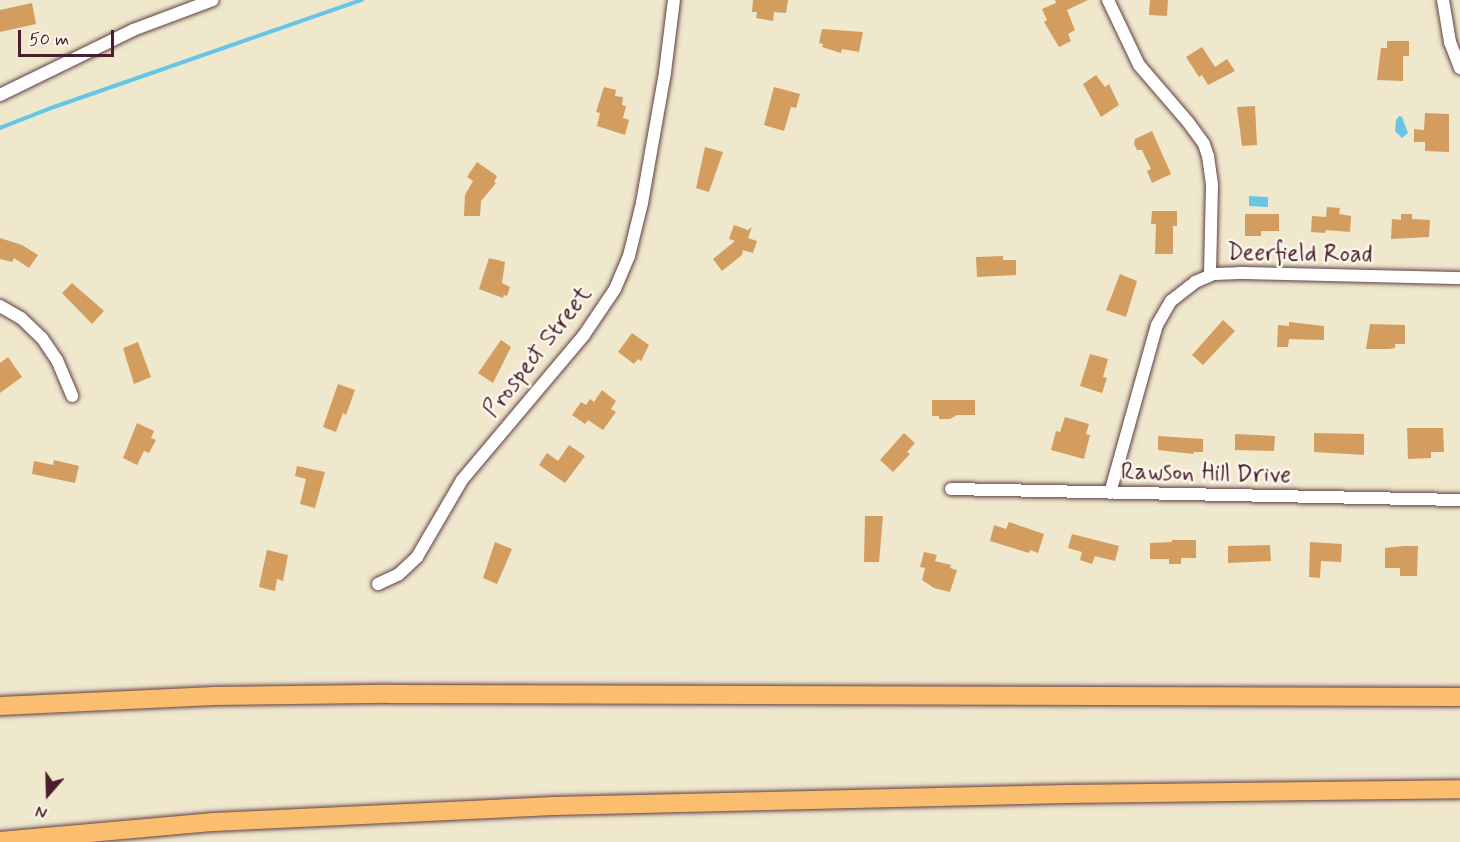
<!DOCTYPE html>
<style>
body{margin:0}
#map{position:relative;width:1460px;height:842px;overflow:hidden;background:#efe8cd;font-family:Mynerve,sans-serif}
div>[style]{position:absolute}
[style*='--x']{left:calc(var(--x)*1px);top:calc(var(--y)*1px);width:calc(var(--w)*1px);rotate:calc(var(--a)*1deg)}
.water>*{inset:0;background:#67c5e5}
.stream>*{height:4px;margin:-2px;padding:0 2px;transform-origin:2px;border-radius:2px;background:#67c5e5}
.building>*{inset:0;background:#d39d60}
.roads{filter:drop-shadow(0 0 2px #633d43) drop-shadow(0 0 2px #633d43)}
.minor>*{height:12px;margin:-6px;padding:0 6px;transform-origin:6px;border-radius:6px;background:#fff}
.highway>*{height:18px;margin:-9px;padding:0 9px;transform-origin:9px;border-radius:9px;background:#fbbd6e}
span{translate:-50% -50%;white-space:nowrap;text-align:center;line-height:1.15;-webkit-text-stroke:5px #fbf7ec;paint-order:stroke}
.street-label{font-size:24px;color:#4a1f2b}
.north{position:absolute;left:18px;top:764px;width:60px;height:60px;-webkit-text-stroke:4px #fbf7ec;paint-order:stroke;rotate:200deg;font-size:16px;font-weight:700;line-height:24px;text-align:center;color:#4a1f2b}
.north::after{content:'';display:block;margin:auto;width:21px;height:27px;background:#4a1f2b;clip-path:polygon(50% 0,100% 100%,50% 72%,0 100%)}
.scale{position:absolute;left:18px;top:30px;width:96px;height:27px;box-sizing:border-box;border:3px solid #4a1f2b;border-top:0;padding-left:8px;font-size:18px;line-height:21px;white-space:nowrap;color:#4a1f2b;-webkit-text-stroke:4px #fbf7ec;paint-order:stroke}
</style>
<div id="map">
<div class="water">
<div style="clip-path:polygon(1399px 116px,1402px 117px,1408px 133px,1402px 138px,1395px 131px,1396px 120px)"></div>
<div style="clip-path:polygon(1249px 196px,1268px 197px,1268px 207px,1249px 206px)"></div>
</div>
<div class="stream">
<div style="--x:0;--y:128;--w:58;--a:-21.3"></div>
<div style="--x:54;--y:107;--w:326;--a:-19.2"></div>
</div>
<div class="building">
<div style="clip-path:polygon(753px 0,788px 0,786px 13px,774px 12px,773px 21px,756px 18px,757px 12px,752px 12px)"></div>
<div style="clip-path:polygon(1055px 0,1088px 0,1067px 10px,1075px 30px,1068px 34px,1071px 41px,1059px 47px,1044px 22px,1047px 20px,1042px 9px,1056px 3px)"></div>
<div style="clip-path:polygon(1150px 0,1168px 0,1167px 16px,1149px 15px)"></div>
<div style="clip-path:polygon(32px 3px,36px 24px,0 32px,0 10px)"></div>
<div style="clip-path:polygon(822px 29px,863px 32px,859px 52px,842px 49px,841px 53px,822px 47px,823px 44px,819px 43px)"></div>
<div style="clip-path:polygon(1387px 41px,1409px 41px,1409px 56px,1403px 56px,1403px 81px,1377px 80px,1381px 48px,1387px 48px)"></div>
<div style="clip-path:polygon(1202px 47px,1215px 67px,1227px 59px,1235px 71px,1208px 85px,1202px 75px,1199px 77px,1186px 57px)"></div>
<div style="clip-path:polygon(1096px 75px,1105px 87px,1109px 84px,1119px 105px,1101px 117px,1083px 84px)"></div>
<div style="clip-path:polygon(604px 87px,616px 90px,615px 96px,623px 97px,622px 105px,626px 106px,623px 118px,629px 120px,625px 135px,597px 126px,600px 113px,596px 112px)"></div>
<div style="clip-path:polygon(774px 87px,800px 94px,796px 108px,791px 107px,784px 131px,764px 125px)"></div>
<div style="clip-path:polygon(1255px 106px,1257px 145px,1242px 146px,1237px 107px)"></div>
<div style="clip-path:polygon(1425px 113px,1449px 114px,1449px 152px,1425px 151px,1425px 142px,1414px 142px,1414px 129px,1424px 130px)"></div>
<div style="clip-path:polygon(1152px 131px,1171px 174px,1152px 183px,1147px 171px,1151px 169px,1142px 150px,1137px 150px,1134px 144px,1135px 139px)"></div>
<div style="clip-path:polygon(705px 147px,723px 152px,709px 192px,696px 188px)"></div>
<div style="clip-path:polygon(477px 162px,497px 176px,494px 182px,496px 183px,481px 201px,480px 216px,464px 216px,465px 195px,473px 181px,467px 177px)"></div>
<div style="clip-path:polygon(1327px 207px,1340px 208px,1339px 214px,1351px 216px,1350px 232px,1326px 230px,1325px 233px,1311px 232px,1312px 216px,1326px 217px)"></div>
<div style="clip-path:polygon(1152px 211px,1177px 211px,1177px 226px,1173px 226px,1173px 254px,1155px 254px,1156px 224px,1151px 224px)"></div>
<div style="clip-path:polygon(1245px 214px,1279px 214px,1279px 231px,1261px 231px,1261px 236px,1245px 236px)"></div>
<div style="clip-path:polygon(1401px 214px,1412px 214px,1412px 219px,1430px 220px,1429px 237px,1391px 239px,1392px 219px,1401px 220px)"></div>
<div style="clip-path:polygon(734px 225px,748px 230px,752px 227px,748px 238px,757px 241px,753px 253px,743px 250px,742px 255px,722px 271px,713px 259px,735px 241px,729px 239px)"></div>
<div style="clip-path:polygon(0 238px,22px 245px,38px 255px,29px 268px,14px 258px,12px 262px,0 259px)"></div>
<div style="clip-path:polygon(1003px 256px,1003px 260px,1016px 260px,1016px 275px,977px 277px,976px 257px)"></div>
<div style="clip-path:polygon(489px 258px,505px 262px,502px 283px,510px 287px,507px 296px,504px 295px,503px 298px,479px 289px)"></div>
<div style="clip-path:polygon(1120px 274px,1137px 281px,1126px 317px,1106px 310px)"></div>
<div style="clip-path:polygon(72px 283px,104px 311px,92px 324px,62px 293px)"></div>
<div style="clip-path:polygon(1223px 320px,1235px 331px,1203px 365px,1192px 355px)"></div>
<div style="clip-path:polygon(1289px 322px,1324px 326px,1324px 340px,1289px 339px,1288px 347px,1277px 347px,1278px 325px,1289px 326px)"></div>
<div style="clip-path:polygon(1370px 324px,1405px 325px,1405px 344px,1395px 344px,1395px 348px,1389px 349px,1366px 349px)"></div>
<div style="clip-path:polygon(632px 333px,649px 345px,641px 361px,638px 359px,634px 364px,618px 352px)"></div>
<div style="clip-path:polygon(501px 340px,511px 347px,493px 383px,478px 373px)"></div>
<div style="clip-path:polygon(138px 342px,151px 377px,134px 384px,123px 348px)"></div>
<div style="clip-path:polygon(1090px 354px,1108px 359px,1103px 377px,1107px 378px,1102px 393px,1080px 386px)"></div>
<div style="clip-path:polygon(8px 357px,22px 377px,0 393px,0 363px)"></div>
<div style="clip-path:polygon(338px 384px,355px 390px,346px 415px,343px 413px,336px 432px,323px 427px)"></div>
<div style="clip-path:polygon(602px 390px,616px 401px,611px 409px,616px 412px,603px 430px,588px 420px,585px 424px,572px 415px,581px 402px,586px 405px,590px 399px,594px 402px)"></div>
<div style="clip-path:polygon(932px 400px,975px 400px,975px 415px,957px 415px,950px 419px,939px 419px,939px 416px,932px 416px)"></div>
<div style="clip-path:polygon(1065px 417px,1089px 424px,1086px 434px,1090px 435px,1084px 459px,1051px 450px,1056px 431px,1060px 432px)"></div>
<div style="clip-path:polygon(137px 423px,154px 431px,151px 438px,156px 440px,149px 453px,144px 451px,137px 465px,123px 458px)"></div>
<div style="clip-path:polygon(1407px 428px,1443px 428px,1444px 452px,1431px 452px,1431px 458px,1408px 459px)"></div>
<div style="clip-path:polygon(904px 433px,915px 443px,907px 452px,910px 454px,893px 472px,880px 460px)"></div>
<div style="clip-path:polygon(1314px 433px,1364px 434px,1364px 455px,1314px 452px)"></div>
<div style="clip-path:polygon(1235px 434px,1275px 436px,1274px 451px,1235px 450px)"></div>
<div style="clip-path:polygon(1158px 436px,1203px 439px,1203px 452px,1194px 452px,1193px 454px,1158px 450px)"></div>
<div style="clip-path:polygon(569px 445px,585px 456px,565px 483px,539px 465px,547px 453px,558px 461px)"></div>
<div style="clip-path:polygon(54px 460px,79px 466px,75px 483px,32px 474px,34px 461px,53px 465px)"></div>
<div style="clip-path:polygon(297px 466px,325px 472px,315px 508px,300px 504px,306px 479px,295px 476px)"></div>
<div style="clip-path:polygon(865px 516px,883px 516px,879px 562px,864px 562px)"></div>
<div style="clip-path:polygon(1009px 522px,1044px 534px,1038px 553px,1030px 550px,1029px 553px,990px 541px,994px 525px,1006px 529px)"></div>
<div style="clip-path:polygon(1072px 534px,1119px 546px,1115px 561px,1095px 556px,1092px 564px,1080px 560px,1082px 552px,1068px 548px)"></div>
<div style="clip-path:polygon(1172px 540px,1196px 540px,1196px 558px,1181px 558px,1181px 564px,1169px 564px,1169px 559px,1150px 559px,1150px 543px,1172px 542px)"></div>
<div style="clip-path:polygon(495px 542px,512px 549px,497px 584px,483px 578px)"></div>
<div style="clip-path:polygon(1310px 542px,1342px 544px,1341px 562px,1321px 561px,1320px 578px,1309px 577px)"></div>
<div style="clip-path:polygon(1270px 545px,1271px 561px,1228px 563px,1228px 546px)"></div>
<div style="clip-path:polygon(1404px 546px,1418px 546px,1417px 576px,1400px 576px,1400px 568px,1385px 568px,1385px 548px)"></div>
<div style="clip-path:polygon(267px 550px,288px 555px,283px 581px,277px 579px,275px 591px,259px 587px)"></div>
<div style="clip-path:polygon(924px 552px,937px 555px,935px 561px,951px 565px,950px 568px,957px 570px,950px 592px,934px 588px,922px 580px,925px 568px,920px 567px)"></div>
</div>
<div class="roads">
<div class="minor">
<div style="--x:1108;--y:0;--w:72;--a:64.5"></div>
<div style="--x:1139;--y:65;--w:75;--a:49.3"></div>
<div style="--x:1188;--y:122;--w:27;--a:54"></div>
<div style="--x:1204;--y:144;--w:13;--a:72"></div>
<div style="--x:1208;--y:156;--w:30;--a:82"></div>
<div style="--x:1212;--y:186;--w:89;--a:91.3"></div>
<div style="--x:1443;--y:0;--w:43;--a:80.5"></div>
<div style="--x:1450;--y:42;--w:28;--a:69"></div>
<div style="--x:0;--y:95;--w:148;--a:-26"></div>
<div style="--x:133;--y:30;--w:85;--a:-20.6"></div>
<div style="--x:0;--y:306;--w:24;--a:30"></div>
<div style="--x:21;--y:318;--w:29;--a:44"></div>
<div style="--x:42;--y:338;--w:27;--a:56"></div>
<div style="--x:57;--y:360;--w:39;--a:67"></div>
<div style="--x:951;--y:489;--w:509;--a:1.24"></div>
<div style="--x:1110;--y:493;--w:174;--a:-74.4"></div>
<div style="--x:1157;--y:325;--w:28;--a:-60"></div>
<div style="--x:1171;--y:301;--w:31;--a:-38"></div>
<div style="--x:1195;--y:282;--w:21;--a:-23"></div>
<div style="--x:1214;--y:274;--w:25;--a:-2"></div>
<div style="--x:1239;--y:273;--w:221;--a:1.3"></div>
<div style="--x:378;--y:584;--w:23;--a:-25"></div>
<div style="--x:399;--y:574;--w:25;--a:-43"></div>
<div style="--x:417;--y:557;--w:89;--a:-59.7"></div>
<div style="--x:462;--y:480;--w:189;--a:-49.9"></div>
<div style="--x:584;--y:335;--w:55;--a:-56"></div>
<div style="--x:615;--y:289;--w:36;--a:-67"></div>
<div style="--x:629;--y:256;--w:55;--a:-76.2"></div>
<div style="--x:642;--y:203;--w:133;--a:-80"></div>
<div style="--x:665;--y:72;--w:73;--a:-82.9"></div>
</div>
<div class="highway">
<div style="--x:0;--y:706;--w:214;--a:-2.7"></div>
<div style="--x:214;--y:696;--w:175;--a:-0.7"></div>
<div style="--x:389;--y:694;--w:1071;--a:0.16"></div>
<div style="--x:0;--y:841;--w:215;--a:-5.1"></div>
<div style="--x:214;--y:822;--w:340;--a:-2.7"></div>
<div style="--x:554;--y:806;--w:512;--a:-1.34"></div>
<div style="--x:1066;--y:794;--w:394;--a:-0.7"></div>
</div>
</div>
<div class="street-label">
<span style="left:1300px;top:254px;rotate:1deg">Deerfield Road</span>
<span style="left:538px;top:352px;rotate:-52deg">Prospect Street</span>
<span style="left:1206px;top:474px;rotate:1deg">Rawson Hill Drive</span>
</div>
<div class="north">N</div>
<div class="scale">50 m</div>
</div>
